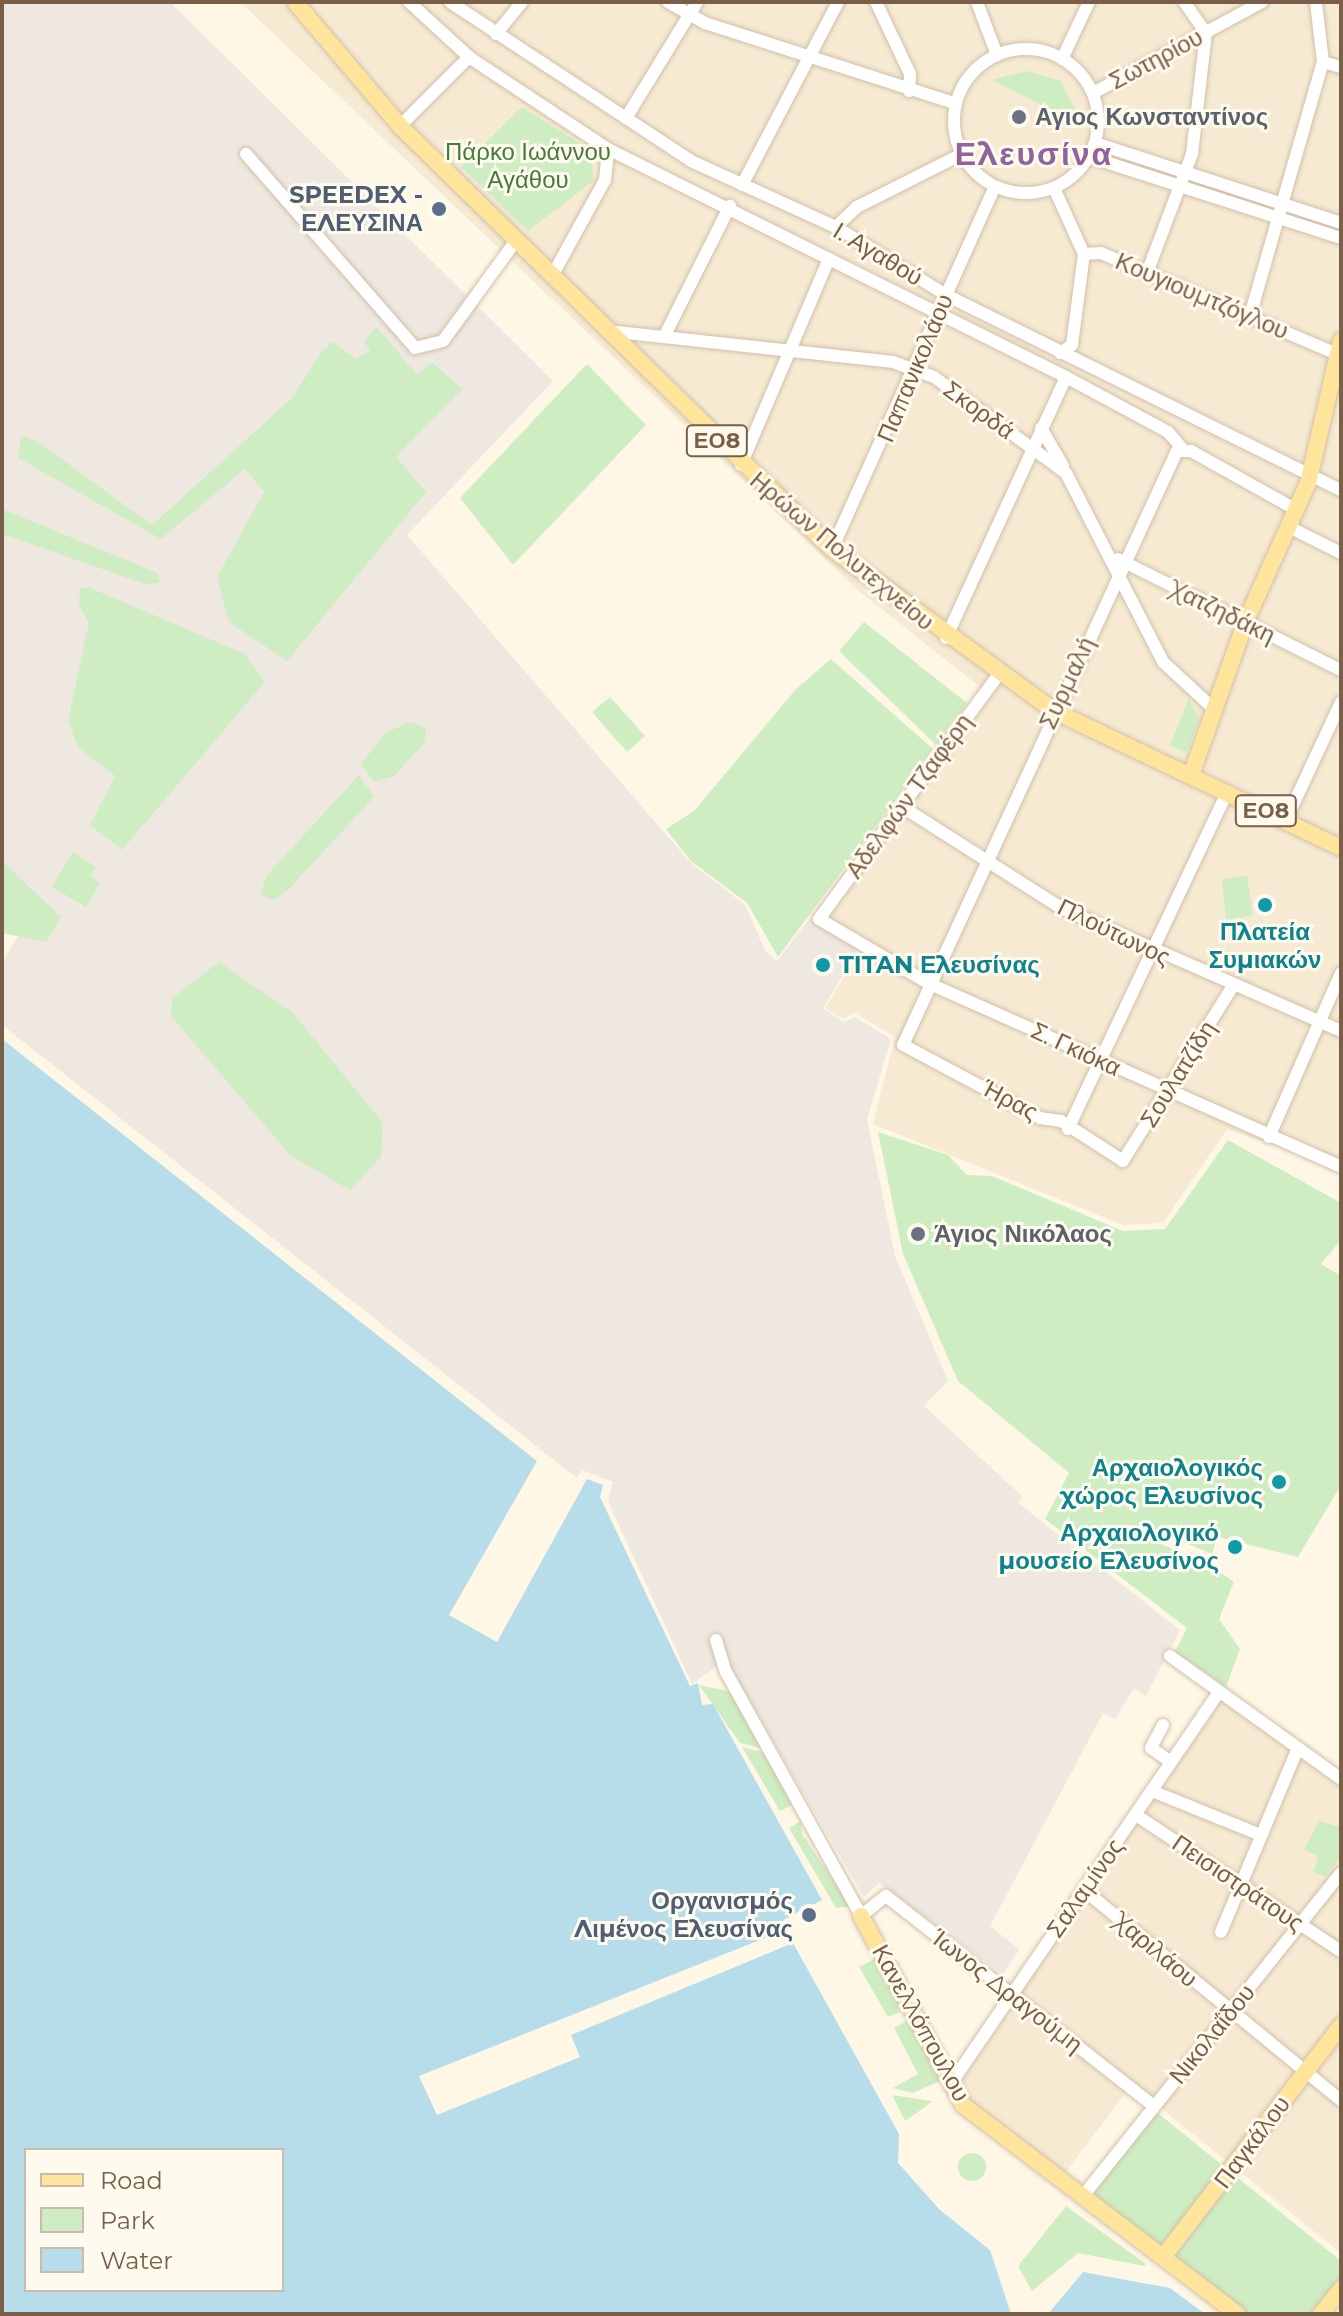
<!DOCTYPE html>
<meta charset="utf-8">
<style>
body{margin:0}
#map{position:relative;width:1343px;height:2316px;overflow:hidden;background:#fef7e5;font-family:Montserrat,sans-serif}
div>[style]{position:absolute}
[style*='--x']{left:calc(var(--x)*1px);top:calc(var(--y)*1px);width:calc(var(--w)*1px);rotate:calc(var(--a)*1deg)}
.residential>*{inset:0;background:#f7ead3}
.industrial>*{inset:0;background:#eee8e0}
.green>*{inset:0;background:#cfedc2}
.round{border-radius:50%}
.water>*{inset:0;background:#b8ddea}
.roads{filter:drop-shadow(0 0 2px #d1c0aa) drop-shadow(0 0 2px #d1c0aa)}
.minor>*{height:12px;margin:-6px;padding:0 6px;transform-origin:6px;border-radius:6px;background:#fff}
.minor>.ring{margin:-6px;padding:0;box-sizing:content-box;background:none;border:12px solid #fff;border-radius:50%}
.major>*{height:16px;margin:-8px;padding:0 8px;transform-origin:8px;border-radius:8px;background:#ffe49c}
.dots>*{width:22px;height:22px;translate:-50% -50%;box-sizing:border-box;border:4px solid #fffaee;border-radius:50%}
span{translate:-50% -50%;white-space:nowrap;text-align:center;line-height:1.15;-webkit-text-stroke:6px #fffaee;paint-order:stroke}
.shield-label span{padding:2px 6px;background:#fffaee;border:2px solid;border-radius:6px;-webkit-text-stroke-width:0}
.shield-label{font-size:22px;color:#7a5f48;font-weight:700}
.street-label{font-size:24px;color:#7a5f48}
.worship-label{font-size:24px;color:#5b616d;font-weight:700}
.left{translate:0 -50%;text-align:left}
.park-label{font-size:24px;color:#477a3c}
.service-label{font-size:24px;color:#4e5e75;font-weight:700}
.right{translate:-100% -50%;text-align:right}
.culture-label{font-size:24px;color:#0d838f;font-weight:700}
.district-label{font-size:32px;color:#90639e;font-weight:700;letter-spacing:2px}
.frame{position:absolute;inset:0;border:4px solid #7a5f48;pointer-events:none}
.legend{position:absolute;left:24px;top:2148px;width:260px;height:144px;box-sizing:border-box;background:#fffaee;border:2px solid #cabcac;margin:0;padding:10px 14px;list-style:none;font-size:24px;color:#7a5f48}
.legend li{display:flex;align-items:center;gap:16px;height:40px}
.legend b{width:40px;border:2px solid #cabcac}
</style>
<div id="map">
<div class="residential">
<div style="clip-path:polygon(240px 2px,1341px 2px,1341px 1169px,1227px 1129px,1163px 1223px,1123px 1225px,873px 1124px,895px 1037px,855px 1013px,843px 1019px,825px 1008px,862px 947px,812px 918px,981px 688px,859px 591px)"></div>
<div style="clip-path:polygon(1218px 1697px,1341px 1782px,1341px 2253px,1132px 2085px,1064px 2174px,974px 2106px,956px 2084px)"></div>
</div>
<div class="industrial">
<div style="clip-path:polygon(2px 2px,170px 2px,553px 381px,407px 535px,689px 861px,746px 906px,765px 951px,777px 961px,810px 918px,860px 947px,823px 1008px,843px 1022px,855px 1017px,891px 1039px,867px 1119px,895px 1256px,948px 1381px,924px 1406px,1022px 1496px,1018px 1503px,1180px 1630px,1146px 1696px,1134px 1688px,1115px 1719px,1103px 1713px,990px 1926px,1019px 1949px,1003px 1975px,879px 1883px,864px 1897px,726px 1660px,692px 1684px,608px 1501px,613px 1482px,582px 1470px,577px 1478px,2px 1025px,2px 962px,31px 916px,2px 892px)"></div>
</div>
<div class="green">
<div style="clip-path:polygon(1026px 71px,1061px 81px,1083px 126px,991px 80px)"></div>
<div style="clip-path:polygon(522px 107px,592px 151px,593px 181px,528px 231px,461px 167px)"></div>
<div style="clip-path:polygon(377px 327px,417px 375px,432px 362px,462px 389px,396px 457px,426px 492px,287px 661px,229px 622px,217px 577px,264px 492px,245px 469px,161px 539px,18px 458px,21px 436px,37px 441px,152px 525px,292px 398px,322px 351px,333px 342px,356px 359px,370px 351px,364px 341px)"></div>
<div style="clip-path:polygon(587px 364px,646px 425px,513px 565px,460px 498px)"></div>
<div style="clip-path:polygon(2px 509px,158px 573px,160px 583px,145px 584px,2px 534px)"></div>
<div style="clip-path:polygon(88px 587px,245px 654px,265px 682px,122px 850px,90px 825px,115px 776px,78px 747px,68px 721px,89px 623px,79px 605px,80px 588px)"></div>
<div style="clip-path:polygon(864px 622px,967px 703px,936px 745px,839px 651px)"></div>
<div style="clip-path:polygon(831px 659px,933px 749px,778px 957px,747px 903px,691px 861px,666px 829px,694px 811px,797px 688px)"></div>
<div style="clip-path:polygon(610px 697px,645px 736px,627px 752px,592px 712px)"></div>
<div style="clip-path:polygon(1189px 698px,1199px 720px,1187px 752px,1170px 746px)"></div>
<div style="clip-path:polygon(410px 722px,426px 728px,424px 744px,394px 776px,374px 782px,361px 764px,385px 733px)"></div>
<div style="clip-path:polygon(359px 775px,374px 797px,288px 890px,275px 900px,260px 895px,267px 875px)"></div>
<div style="clip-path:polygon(73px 852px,96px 867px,91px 876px,100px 884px,86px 907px,52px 887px)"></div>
<div style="clip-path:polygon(2px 861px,61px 917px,46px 942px,2px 933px)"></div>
<div style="clip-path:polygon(1247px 876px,1253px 916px,1226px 919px,1222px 879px)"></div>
<div style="clip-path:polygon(219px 962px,293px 1013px,383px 1123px,381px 1157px,350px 1190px,291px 1156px,171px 1016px,172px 998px)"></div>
<div style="clip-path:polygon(878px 1132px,948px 1155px,967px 1175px,992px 1176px,1123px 1231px,1165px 1229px,1228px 1140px,1341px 1203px,1341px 1240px,1321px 1264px,1341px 1276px,1341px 1485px,1298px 1557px,1217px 1537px,1212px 1554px,1164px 1534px,1158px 1543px,1206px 1562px,1234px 1582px,1219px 1619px,1240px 1649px,1226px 1687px,1175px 1652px,1187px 1628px,1045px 1519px,1069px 1473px,958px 1381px,903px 1254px)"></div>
<div style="clip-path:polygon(699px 1685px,732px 1692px,763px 1749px,740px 1743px)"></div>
<div style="clip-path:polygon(742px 1747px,766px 1753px,794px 1804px,780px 1811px)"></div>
<div style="clip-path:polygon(801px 1821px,802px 1834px,851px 1906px,836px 1908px,789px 1828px)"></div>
<div style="clip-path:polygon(1319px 1821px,1341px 1827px,1341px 1857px,1325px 1877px,1313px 1872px,1318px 1857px,1304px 1849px)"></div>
<div style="clip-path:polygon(877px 1958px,905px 2010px,888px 2017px,859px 1967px)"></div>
<div style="clip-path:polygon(910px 2019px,942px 2080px,913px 2093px,893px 2088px,918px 2074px,894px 2028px)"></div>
<div style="clip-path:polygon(892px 2095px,931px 2101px,932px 2102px,905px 2121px)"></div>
<div style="clip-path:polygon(1154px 2110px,1341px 2261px,1341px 2277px,1311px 2314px,1248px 2314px,1089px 2194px)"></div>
<div class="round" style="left:958px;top:2153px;width:28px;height:28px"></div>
<div style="clip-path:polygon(1066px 2206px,1146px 2264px,1144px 2266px,1078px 2253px,1032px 2291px,1018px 2266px)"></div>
</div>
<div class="water">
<div style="clip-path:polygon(evenodd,2px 1039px,537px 1461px,449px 1615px,497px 1642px,587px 1479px,603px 1485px,600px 1497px,690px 1686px,698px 1683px,702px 1705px,713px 1704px,822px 1900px,783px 1920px,787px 1929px,419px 2076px,437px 2115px,580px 2057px,571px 2035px,793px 1943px,899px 2134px,898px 2163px,940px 2210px,990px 2250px,1011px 2314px,2px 2314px,2px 1039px,26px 2150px,282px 2150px,282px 2290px,26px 2290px,26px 2150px)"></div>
<div style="clip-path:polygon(1083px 2272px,1170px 2288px,1205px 2314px,1048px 2314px)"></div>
</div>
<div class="roads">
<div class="minor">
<div style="--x:409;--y:2;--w:81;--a:42.5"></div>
<div style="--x:469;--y:57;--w:167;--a:33.5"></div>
<div style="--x:608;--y:149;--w:512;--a:26.46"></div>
<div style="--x:1066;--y:377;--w:116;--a:28.3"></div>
<div style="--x:1168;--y:432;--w:21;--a:49"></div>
<div style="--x:450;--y:2;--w:289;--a:33.4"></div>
<div style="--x:691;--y:161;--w:159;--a:24.5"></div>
<div style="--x:836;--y:227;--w:129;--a:31.7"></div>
<div style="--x:946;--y:295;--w:441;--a:26.3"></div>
<div style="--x:668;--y:2;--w:43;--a:29.6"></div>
<div style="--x:705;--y:23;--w:262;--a:17.8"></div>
<div style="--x:876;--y:2;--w:80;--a:64.7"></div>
<div style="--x:910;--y:74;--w:17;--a:93"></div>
<div style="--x:977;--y:2;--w:57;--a:69.3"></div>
<div style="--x:496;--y:34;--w:41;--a:-50.9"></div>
<div class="ring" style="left:954px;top:49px;width:132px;height:132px"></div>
<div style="--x:1062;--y:59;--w:63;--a:-64.7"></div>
<div style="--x:1323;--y:62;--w:19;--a:16"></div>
<div style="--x:1093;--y:93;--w:192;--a:-28.3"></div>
<div style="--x:626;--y:118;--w:136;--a:-58.5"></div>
<div style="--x:400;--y:126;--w:98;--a:-45"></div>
<div style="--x:1095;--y:143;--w:259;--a:18"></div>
<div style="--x:246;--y:154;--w:257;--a:48.9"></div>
<div style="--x:415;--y:348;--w:29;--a:-14"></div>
<div style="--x:443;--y:341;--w:122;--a:-54"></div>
<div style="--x:1090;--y:157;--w:264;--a:17.9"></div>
<div style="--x:742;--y:185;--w:207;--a:-62.3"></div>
<div style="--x:1054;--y:188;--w:72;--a:65.6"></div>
<div style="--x:1084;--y:254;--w:17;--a:-3"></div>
<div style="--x:1101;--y:253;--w:261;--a:23.2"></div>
<div style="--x:836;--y:227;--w:29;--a:-44"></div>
<div style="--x:857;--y:207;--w:118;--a:-26.8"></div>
<div style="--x:1147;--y:273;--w:127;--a:-69.3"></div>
<div style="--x:1192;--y:154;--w:122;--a:-83.4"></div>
<div style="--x:1206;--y:33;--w:38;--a:-125"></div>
<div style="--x:552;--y:276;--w:110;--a:-61.1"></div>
<div style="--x:605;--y:180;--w:31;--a:-84"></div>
<div style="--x:1250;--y:316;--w:264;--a:-74"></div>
<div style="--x:1323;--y:62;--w:60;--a:-96.7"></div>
<div style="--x:608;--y:331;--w:287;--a:6.2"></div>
<div style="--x:893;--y:362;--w:44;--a:20.1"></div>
<div style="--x:934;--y:377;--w:163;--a:36"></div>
<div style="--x:1066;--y:473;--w:212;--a:62.8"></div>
<div style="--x:1163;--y:662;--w:69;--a:42.7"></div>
<div style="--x:664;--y:337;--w:147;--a:-63.3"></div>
<div style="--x:1060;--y:353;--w:14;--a:-34"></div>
<div style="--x:1072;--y:345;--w:92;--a:-82.5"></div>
<div style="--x:1041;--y:428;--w:44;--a:59.9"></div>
<div style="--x:741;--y:465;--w:224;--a:-66.9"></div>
<div style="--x:1287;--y:526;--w:60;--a:26.6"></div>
<div style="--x:832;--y:549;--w:397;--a:-65.8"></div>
<div style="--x:1118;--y:559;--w:249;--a:26.5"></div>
<div style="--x:946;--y:638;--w:287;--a:-65.3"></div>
<div style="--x:999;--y:674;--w:304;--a:126.3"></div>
<div style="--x:819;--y:919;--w:126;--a:30.4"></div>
<div style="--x:928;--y:983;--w:452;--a:24"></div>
<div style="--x:901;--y:806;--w:190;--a:32.5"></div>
<div style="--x:1061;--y:908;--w:306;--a:23.7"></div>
<div style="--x:1286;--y:820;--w:130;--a:-65"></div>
<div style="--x:1233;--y:986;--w:207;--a:122.2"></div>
<div style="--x:1123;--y:1161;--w:74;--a:-147.2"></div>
<div style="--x:1061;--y:1121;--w:21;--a:-172"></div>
<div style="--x:1040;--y:1118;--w:155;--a:-151.9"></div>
<div style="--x:903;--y:1045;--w:654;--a:-65.24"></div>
<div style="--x:1177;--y:451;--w:14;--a:0"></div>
<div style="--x:1191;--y:451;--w:117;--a:29.2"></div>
<div style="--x:1068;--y:1129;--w:373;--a:-64.7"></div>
<div style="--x:1269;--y:1137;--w:179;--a:-66.3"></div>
<div style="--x:716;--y:1640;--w:34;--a:73"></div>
<div style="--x:726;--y:1672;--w:279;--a:61"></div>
<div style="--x:861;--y:1916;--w:32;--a:-39"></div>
<div style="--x:886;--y:1896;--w:340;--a:38.1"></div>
<div style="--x:1170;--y:1656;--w:211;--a:35.7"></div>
<div style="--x:1163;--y:1725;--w:26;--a:118"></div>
<div style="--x:1151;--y:1748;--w:24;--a:35"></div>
<div style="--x:1152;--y:1791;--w:118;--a:22"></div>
<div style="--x:1136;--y:1815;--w:246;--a:33.6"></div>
<div style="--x:1084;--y:1890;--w:332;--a:39.3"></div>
<div style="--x:1221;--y:1932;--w:199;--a:-67.3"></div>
<div style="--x:952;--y:2082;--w:470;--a:-55.6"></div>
<div style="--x:1083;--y:2196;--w:413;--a:-51.4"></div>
</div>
<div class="major">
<div style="--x:295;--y:2;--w:162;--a:49.7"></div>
<div style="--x:400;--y:126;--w:605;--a:44.4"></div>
<div style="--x:832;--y:549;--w:275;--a:36.1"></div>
<div style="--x:1054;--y:711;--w:318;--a:25.5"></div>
<div style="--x:1191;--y:775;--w:161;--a:-70.4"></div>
<div style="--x:1245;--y:623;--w:154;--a:-65.8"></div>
<div style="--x:1308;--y:483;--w:146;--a:-76.9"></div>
<div style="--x:861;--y:1916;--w:215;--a:61.6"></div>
<div style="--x:963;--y:2105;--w:345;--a:37.3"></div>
<div style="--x:1163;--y:2257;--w:292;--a:-52.4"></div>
<div style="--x:1321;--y:2314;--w:32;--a:-51"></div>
</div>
</div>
<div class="dots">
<div style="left:1019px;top:117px;background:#6b7280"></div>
<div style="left:439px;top:209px;background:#5c6f8a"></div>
<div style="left:1265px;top:905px;background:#0f9aa8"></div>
<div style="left:823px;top:965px;background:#0f9aa8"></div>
<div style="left:918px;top:1234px;background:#6b7280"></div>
<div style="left:1279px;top:1482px;background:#0f9aa8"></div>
<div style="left:1235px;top:1547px;background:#0f9aa8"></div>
<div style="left:809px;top:1915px;background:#5c6f8a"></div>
</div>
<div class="shield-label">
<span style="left:717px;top:441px">ΕΟ8</span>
<span style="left:1266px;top:811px">ΕΟ8</span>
</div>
<div class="street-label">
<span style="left:1156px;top:59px;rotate:-28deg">Σωτηρίου</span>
<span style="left:878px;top:254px;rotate:31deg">Ι. Αγαθού</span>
<span style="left:1202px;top:296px;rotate:23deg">Κουγιουμτζόγλου</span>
<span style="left:915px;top:368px;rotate:-67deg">Παπανικολάου</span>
<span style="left:979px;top:410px;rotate:36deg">Σκορδά</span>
<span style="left:842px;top:551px;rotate:40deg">Ηρώων Πολυτεχνείου</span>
<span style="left:1223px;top:612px;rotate:26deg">Χατζηδάκη</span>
<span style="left:1067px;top:683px;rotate:-65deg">Συρμαλή</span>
<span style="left:909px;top:796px;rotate:-54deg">Αδελφών Τζαφέρη</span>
<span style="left:1114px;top:932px;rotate:26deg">Πλούτωνος</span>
<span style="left:1076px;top:1049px;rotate:25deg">Σ. Γκιόκα</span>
<span style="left:1178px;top:1074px;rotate:-58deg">Σουλατζίδη</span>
<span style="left:1010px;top:1100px;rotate:28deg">Ήρας</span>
<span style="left:1238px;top:1883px;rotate:34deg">Πεισιστράτους</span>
<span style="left:1085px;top:1888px;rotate:-55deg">Σαλαμίνος</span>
<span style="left:1156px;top:1950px;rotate:40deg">Χαριλάου</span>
<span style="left:1007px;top:1991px;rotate:38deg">Ίωνος Δραγούμη</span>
<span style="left:921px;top:2023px;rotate:61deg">Κανελλόπουλου</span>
<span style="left:1212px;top:2034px;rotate:-51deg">Νικολαΐδου</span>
<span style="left:1252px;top:2142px;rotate:-53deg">Παγκάλου</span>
</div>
<div class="worship-label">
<span class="left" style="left:1035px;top:117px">Αγιος Κωνσταντίνος</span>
<span class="left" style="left:934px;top:1234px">Άγιος Νικόλαος</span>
</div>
<div class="park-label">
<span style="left:528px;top:166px">Πάρκο Ιωάννου<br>Αγάθου</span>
</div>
<div class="service-label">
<span class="right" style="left:423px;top:209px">SPEEDEX -<br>ΕΛΕΥΣΙΝΑ</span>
<span class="right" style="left:793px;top:1915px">Οργανισμός<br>Λιμένος Ελευσίνας</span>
</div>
<div class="culture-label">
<span style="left:1265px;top:946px">Πλατεία<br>Συμιακών</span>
<span class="left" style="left:839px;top:965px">TITAN Ελευσίνας</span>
<span class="right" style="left:1263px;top:1482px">Αρχαιολογικός<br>χώρος Ελευσίνος</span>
<span class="right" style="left:1219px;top:1547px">Αρχαιολογικό<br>μουσείο Ελευσίνος</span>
</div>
<div class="district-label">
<span style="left:1034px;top:154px">Ελευσίνα</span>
</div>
<div class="frame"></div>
<ul class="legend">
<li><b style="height:10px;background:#ffe49c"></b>Road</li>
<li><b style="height:22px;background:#cfedc2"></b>Park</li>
<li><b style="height:22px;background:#b8ddea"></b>Water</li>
</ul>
</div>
